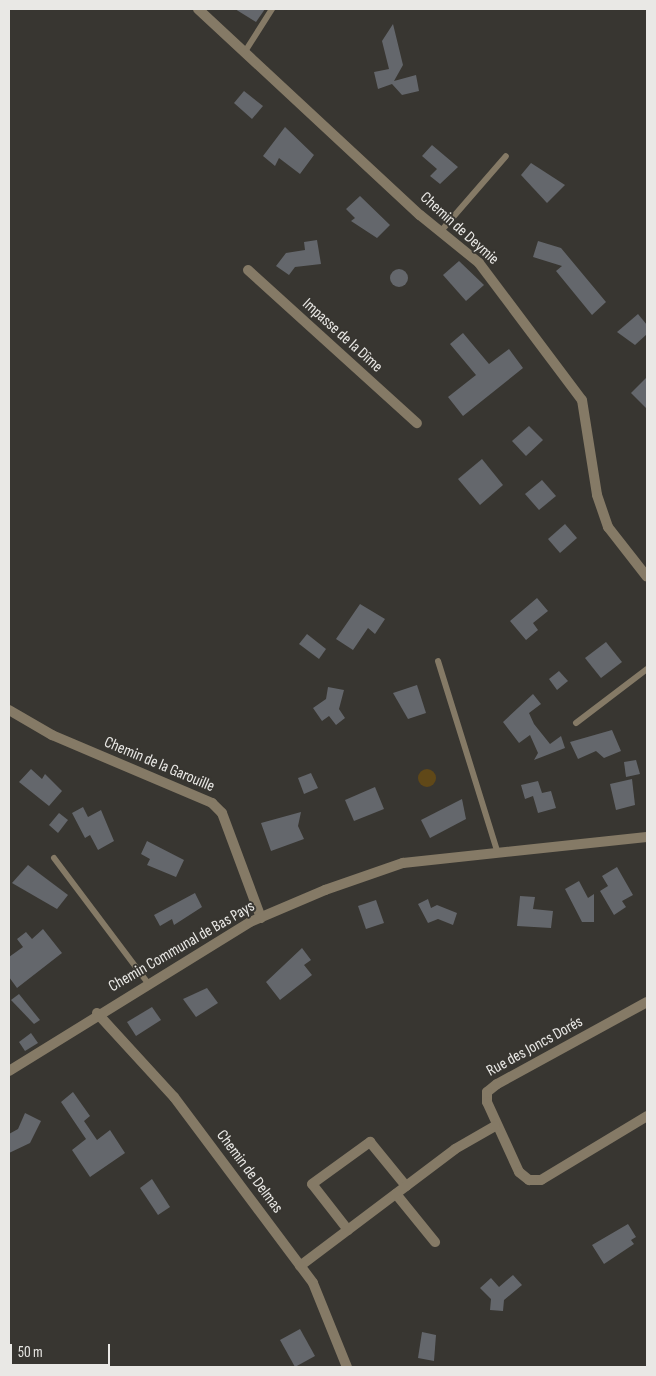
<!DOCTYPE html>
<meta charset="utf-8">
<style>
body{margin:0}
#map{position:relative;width:656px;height:1376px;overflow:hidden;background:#383631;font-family:"Sofia Sans Condensed",sans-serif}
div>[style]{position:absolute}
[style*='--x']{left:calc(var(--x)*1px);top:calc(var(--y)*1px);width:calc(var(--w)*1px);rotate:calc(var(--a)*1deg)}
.water>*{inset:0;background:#604818}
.round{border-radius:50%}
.building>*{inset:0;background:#64676c}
.service>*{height:6px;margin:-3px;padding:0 3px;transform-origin:3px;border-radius:3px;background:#857a66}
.minor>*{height:10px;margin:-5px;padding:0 5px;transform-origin:5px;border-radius:5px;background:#857a66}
span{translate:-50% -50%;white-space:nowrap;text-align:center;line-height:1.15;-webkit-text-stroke:4px #383631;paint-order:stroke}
.street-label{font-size:16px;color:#e9e8e5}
.frame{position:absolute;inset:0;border:10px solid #e9e8e5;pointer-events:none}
.scale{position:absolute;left:10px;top:1344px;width:100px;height:22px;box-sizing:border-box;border:2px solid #e9e8e5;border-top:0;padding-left:6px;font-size:15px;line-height:18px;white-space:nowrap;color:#e9e8e5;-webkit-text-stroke:4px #383631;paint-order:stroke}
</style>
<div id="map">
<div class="water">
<div class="round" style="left:418px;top:769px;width:18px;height:18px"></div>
</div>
<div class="building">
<div style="clip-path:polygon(235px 9px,265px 9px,256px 22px)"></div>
<div style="clip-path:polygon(393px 24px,403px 65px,394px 81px,416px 75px,419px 91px,402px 95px,392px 84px,378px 89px,374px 72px,389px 69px,382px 41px)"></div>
<div style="clip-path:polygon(244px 91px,263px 106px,252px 119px,234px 103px)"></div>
<div style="clip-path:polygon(285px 127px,314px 155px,300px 174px,279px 158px,275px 166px,263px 156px)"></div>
<div style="clip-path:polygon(432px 145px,458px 167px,440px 184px,430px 176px,437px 169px,422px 156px)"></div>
<div style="clip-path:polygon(531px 163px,565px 185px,547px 203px,521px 175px)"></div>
<div style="clip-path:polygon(360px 196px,390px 225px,377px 238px,351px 221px,355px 218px,346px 209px)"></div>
<div style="clip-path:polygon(317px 240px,321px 264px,295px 267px,289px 275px,276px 266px,286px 253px,305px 250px,304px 242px)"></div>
<div style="clip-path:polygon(538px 241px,561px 248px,606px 302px,592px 315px,556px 271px,562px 266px,533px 257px)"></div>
<div style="clip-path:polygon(459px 261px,484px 285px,466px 301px,443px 275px)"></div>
<div class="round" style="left:390px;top:269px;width:18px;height:18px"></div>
<div style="clip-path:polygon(638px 314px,647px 325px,647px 334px,635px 345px,617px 332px)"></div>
<div style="clip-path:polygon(463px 333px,489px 364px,509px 349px,523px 368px,463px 416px,448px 397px,476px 375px,450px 344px)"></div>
<div style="clip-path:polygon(647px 377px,647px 409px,631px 393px)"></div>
<div style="clip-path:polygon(529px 426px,543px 440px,526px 456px,512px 441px)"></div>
<div style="clip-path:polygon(482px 459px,503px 485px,480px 505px,458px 479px)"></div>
<div style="clip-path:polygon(542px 480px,556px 496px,539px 510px,525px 494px)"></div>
<div style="clip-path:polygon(565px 524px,577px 538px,560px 553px,548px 539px)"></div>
<div style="clip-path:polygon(537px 598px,548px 611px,533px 623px,538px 630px,526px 640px,510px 621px)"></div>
<div style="clip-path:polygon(360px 604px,385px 619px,375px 634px,368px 628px,353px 650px,336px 639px)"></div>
<div style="clip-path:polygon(307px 634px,326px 649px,319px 659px,299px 644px)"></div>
<div style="clip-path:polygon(606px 642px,622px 662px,601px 678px,585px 658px)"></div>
<div style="clip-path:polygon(559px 671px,568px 681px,557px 690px,549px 679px)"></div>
<div style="clip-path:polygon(417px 685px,426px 713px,408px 719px,393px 693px)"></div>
<div style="clip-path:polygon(328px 687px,344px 690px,339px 709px,345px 718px,336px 725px,329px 716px,322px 721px,313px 708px,326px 699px)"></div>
<div style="clip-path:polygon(533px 694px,541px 704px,529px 713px,534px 724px,550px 744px,561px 736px,565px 748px,534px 760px,538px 753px,530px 735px,519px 743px,503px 722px)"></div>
<div style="clip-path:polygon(612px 730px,621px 751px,604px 758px,596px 751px,578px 759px,570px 742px)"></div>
<div style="clip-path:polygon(636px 760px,640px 774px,626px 777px,624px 762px)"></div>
<div style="clip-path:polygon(31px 769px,42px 779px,45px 774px,62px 791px,49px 806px,19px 782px)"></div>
<div style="clip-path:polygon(311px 773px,318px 788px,304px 794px,298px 778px)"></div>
<div style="clip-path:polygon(632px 779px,635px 805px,616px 810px,610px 784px)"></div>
<div style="clip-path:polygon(538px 781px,542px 793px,551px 791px,556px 808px,538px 813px,533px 796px,525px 799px,521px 785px)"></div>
<div style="clip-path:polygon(375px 787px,384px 809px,354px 821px,345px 800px)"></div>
<div style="clip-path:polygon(462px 799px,466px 819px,430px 838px,421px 820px)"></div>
<div style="clip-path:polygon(83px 807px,88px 817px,101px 810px,114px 841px,98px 850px,90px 835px,85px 838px,72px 813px)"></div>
<div style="clip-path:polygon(301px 812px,298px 826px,304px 839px,271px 851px,261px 823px)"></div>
<div style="clip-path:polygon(59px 813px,68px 820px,58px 833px,49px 825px)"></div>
<div style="clip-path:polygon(147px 841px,184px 860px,176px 877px,147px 865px,150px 859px,141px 854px)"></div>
<div style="clip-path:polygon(28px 865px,68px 895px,57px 909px,12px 883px)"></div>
<div style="clip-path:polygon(617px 867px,633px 895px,622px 901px,626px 907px,614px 915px,600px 891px,608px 886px,602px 876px)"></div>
<div style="clip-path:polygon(579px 881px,588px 898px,594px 894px,594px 922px,582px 922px,565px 889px)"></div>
<div style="clip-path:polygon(195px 893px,202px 907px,174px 925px,172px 919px,160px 926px,154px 915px)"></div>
<div style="clip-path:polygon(520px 896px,535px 897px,533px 909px,553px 911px,551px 928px,517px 926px)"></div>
<div style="clip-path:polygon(428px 899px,431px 908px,437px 905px,457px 913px,453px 925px,438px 919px,428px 923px,418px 904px)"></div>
<div style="clip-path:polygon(376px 900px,384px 923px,366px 929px,358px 906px)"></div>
<div style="clip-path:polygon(43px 929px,62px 953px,17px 988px,9px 977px,9px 957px,23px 947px,17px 939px,26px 932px,32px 939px)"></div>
<div style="clip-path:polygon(302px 948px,311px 960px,304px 965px,312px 975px,280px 1000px,266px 982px)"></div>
<div style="clip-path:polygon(207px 988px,218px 1003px,196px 1017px,183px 999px)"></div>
<div style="clip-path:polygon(19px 994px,40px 1020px,34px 1024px,11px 1000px)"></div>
<div style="clip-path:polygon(152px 1007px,161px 1020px,136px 1036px,127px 1022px)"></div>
<div style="clip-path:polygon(31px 1033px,38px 1043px,25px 1051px,19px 1042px)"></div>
<div style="clip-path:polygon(73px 1092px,90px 1116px,84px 1121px,97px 1140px,110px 1130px,125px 1153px,90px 1177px,72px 1150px,86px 1139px,61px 1102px)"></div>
<div style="clip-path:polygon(25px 1113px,41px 1121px,30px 1143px,9px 1153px,9px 1134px,18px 1129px)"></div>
<div style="clip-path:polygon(152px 1179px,170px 1207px,158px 1215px,140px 1188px)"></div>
<div style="clip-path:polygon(628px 1224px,636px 1237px,631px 1240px,634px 1244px,604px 1264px,592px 1245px)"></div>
<div style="clip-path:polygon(513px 1275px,522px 1285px,504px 1300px,503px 1311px,490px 1310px,491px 1299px,480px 1288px,491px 1278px,499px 1287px)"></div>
<div style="clip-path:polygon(300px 1329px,315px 1356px,295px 1367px,280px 1340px)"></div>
<div style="clip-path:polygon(422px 1332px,436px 1335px,434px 1361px,418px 1358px)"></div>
</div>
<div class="service">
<div style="--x:246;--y:50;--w:49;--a:-57.6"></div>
<div style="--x:441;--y:231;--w:99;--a:-49.1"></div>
<div style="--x:438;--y:661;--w:198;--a:72.7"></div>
<div style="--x:576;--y:723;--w:89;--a:-37.3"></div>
<div style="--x:54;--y:858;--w:156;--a:53.1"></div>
</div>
<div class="minor">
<div style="--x:198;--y:9;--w:303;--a:42.9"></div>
<div style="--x:420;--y:215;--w:76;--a:39.1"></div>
<div style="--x:479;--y:263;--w:171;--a:53.1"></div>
<div style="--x:582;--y:400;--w:96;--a:81"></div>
<div style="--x:597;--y:495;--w:34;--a:71"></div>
<div style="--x:608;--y:527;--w:63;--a:52"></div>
<div style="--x:248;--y:270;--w:228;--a:42.2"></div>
<div style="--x:9;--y:710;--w:50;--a:30.2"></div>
<div style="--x:52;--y:735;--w:174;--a:23"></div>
<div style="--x:212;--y:803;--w:14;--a:45"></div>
<div style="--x:222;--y:813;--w:112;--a:69.6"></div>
<div style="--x:647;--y:1002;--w:171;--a:151.3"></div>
<div style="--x:497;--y:1084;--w:13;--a:141"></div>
<div style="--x:487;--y:1092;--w:10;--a:90"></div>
<div style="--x:487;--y:1102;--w:77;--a:65.4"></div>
<div style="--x:519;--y:1172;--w:13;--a:39"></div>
<div style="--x:529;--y:1180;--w:12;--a:0"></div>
<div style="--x:541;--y:1180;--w:124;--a:-31.1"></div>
<div style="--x:97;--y:1013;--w:114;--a:47.5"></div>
<div style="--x:174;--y:1097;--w:232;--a:53.2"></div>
<div style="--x:313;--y:1283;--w:91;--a:68"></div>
<div style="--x:9;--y:1071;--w:283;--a:-31.7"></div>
<div style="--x:250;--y:922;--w:82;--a:-23.1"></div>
<div style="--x:325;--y:890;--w:83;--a:-19.1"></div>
<div style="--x:403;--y:863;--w:245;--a:-6.1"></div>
<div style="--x:396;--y:1194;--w:62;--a:50.9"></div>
<div style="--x:348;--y:1230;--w:58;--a:-128"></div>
<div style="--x:312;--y:1184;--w:72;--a:-35.9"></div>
<div style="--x:370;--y:1142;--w:57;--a:50.7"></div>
<div style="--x:300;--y:1266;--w:194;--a:-37"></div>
<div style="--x:455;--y:1149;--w:46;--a:-29.9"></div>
</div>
<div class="street-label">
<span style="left:459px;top:229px;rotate:42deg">Chemin de Deymie</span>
<span style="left:342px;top:336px;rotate:42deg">Impasse de la Dîme</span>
<span style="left:159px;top:765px;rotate:23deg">Chemin de la Garouille</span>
<span style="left:182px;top:947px;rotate:-30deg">Chemin Communal de Bas Pays</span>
<span style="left:535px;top:1047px;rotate:-29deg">Rue des Joncs Dorés</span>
<span style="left:249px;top:1172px;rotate:53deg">Chemin de Delmas</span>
</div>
<div class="frame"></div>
<div class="scale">50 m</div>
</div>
